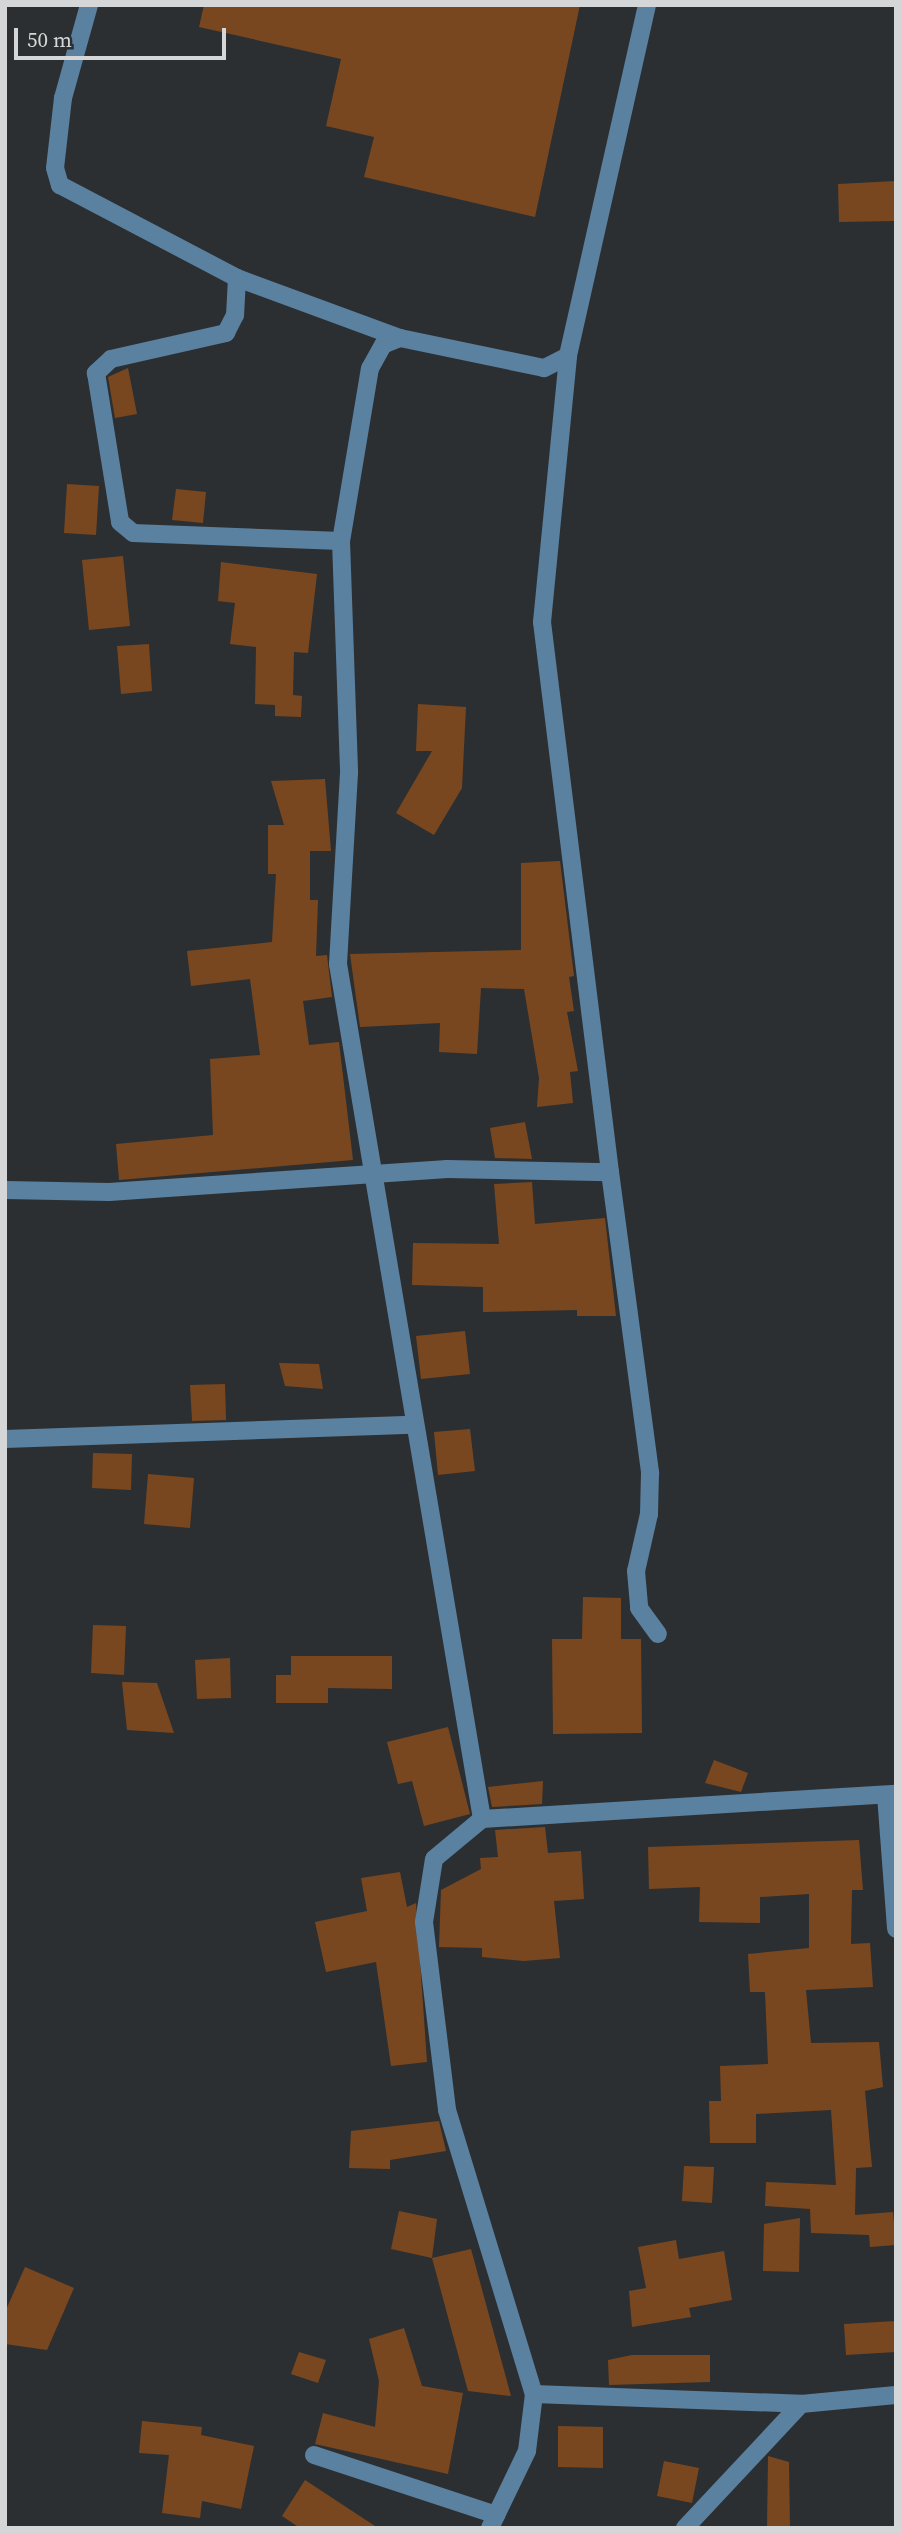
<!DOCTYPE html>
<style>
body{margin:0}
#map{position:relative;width:901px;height:2533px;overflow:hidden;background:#2c2f31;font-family:"Source Serif 4",serif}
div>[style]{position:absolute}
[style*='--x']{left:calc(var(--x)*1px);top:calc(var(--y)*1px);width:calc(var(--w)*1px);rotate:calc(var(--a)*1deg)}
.building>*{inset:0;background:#79471f}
.minor>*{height:18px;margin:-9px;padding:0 9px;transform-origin:9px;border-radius:9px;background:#5b81a1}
span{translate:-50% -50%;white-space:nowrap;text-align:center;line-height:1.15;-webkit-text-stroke:5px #2c2f31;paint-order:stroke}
.frame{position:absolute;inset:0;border:7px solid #d4d6d7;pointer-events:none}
.scale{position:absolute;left:14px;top:28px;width:212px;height:32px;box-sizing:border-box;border:4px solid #d4d6d7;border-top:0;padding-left:9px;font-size:21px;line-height:24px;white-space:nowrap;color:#d4d6d7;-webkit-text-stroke:5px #2c2f31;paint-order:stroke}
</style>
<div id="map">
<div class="building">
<div style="clip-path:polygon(204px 5px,580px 5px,535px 217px,364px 177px,374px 137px,326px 126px,341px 59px,199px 27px)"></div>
<div style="clip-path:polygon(896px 181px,896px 221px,839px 222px,838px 184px)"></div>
<div style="clip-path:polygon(128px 368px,137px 414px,115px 418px,108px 377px)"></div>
<div style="clip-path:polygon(67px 484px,99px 486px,96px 535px,64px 533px)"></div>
<div style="clip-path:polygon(176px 489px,206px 492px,203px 523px,172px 520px)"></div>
<div style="clip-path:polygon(123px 556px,130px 626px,89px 630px,82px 560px)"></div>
<div style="clip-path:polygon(221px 562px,317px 574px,308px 653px,294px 652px,293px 695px,302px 696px,301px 717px,275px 716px,275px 705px,255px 704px,256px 647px,230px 644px,235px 603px,218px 601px)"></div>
<div style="clip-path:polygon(149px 644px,152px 691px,121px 694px,117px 646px)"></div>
<div style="clip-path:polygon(418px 704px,466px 707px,462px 788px,434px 835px,396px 813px,432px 751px,416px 751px)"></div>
<div style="clip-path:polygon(325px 779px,331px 851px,310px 851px,310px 900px,318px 900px,316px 956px,327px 955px,332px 997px,303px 1001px,309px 1045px,339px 1042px,353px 1160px,119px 1180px,116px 1144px,213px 1135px,210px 1059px,260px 1055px,250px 979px,191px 986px,187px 951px,272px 942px,276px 874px,268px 874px,268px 825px,284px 825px,271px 781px)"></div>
<div style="clip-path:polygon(560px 861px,574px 976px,569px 977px,574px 1011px,567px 1012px,578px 1071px,570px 1072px,573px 1103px,537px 1107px,539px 1078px,524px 989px,481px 988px,477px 1054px,439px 1052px,440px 1023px,360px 1027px,350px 954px,521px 950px,521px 863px)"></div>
<div style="clip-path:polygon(525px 1122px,532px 1159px,495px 1158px,490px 1128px)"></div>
<div style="clip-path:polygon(532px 1182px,535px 1224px,605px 1218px,616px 1316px,577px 1316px,577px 1310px,483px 1312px,483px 1287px,412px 1285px,413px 1243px,499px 1244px,494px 1184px)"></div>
<div style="clip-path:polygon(465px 1331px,470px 1374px,421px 1379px,416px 1336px)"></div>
<div style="clip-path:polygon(279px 1363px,319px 1364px,323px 1389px,285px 1386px)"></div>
<div style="clip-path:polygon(225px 1384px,226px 1420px,192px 1421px,190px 1385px)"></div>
<div style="clip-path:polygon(470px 1429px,475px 1471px,438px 1475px,434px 1432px)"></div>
<div style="clip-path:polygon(93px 1453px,132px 1454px,131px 1490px,92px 1488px)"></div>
<div style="clip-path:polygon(148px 1474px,194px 1478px,190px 1528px,144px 1524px)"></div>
<div style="clip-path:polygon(583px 1597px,621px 1598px,621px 1639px,641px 1639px,642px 1733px,553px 1734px,552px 1639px,582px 1639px)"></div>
<div style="clip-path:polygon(93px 1625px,126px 1626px,124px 1675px,91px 1673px)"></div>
<div style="clip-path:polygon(291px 1656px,392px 1656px,392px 1689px,328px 1688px,328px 1703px,276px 1703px,276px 1675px,291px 1675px)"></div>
<div style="clip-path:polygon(230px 1658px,231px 1698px,197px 1699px,195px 1660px)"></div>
<div style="clip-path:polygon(122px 1682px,157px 1683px,174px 1733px,127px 1730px)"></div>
<div style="clip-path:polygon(448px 1727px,470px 1814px,424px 1826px,412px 1781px,398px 1784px,387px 1742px)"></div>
<div style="clip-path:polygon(714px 1760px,748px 1773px,741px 1792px,705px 1783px)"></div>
<div style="clip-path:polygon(543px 1781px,542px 1804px,492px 1807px,488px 1787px)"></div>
<div style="clip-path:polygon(545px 1827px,548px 1853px,581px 1851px,584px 1899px,554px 1901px,560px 1958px,524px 1961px,482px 1957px,482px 1948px,439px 1947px,441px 1890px,481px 1869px,480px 1858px,498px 1857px,495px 1830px)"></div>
<div style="clip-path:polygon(859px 1840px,863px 1890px,852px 1890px,851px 1944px,870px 1943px,873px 1987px,806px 1990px,811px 2043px,879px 2042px,883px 2087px,865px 2091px,872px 2167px,856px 2168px,855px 2215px,893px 2212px,896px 2245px,870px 2247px,869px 2235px,811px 2233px,810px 2209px,765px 2206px,766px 2182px,836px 2185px,831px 2110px,756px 2114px,756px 2143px,710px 2143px,709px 2101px,721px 2101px,720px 2066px,768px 2064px,765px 1992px,750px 1992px,748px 1954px,809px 1948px,809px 1894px,760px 1897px,760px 1923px,699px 1922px,700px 1887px,649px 1889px,648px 1847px)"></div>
<div style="clip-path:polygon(400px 1872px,407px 1907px,416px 1903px,427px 2062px,391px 2066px,376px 1962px,326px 1972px,315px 1922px,367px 1911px,361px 1878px)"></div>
<div style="clip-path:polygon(439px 2121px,446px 2151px,390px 2160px,390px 2169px,349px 2168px,351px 2131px)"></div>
<div style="clip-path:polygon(684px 2166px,714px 2167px,712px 2203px,682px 2201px)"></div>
<div style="clip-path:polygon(399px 2211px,437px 2219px,432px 2258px,391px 2249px)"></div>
<div style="clip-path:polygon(800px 2218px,799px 2272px,763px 2271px,764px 2224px)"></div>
<div style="clip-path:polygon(676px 2240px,679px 2259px,724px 2251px,732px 2300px,689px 2308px,691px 2317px,632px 2327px,629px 2291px,646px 2288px,638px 2247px)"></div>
<div style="clip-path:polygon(471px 2249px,511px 2396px,468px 2391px,432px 2258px)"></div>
<div style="clip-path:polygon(25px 2267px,74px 2288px,47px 2350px,5px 2344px,5px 2312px)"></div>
<div style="clip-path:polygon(896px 2321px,896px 2352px,846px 2355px,844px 2324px)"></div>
<div style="clip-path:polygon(404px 2328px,422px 2386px,463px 2393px,448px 2474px,315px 2444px,323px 2413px,375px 2427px,379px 2381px,369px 2339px)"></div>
<div style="clip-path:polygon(299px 2352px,326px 2360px,318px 2383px,291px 2374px)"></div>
<div style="clip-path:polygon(632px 2355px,710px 2355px,710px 2382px,609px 2385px,608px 2360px)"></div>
<div style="clip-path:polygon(142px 2421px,202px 2427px,201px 2435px,254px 2446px,241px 2509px,202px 2501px,200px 2518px,162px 2513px,169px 2455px,139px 2453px)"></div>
<div style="clip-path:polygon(558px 2426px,603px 2427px,603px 2468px,558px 2467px)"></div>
<div style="clip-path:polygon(768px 2456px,789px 2462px,790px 2528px,767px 2528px)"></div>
<div style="clip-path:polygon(664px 2461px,699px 2468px,692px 2503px,657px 2496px)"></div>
<div style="clip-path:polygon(305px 2480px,378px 2528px,300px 2528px,282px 2516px)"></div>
</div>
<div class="minor">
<div style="--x:89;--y:5;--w:97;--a:105.6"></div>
<div style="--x:63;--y:98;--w:70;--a:96.5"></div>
<div style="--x:55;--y:168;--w:18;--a:74"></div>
<div style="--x:60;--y:185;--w:200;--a:27.7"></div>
<div style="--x:237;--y:278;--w:174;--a:20.2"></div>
<div style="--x:647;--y:5;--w:360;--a:102.7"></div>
<div style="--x:568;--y:356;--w:27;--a:153"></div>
<div style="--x:544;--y:368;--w:147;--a:-168.2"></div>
<div style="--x:400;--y:338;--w:18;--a:158"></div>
<div style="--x:383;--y:345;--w:26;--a:119"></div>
<div style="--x:370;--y:368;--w:175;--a:99.5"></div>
<div style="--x:341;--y:541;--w:232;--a:88"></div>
<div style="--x:349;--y:773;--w:191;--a:93.3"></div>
<div style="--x:338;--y:964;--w:867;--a:80.44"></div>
<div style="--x:482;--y:1819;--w:415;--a:-3.5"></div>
<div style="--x:237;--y:278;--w:37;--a:93"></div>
<div style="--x:235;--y:315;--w:20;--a:117"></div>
<div style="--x:226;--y:333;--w:118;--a:167.3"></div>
<div style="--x:111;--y:359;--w:21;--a:137"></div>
<div style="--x:96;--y:373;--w:151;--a:80.8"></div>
<div style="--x:120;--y:522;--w:17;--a:40"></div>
<div style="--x:133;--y:533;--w:208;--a:2.2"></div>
<div style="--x:610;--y:1172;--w:304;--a:82.4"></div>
<div style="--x:650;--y:1473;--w:41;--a:91.4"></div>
<div style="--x:649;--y:1514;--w:58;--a:102.8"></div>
<div style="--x:636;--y:1571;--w:37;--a:85"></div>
<div style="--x:639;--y:1608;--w:32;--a:54"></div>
<div style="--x:5;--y:1190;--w:104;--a:1.1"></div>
<div style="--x:109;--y:1192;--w:339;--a:-3.9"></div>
<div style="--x:447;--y:1169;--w:163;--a:1.1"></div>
<div style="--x:610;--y:1172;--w:554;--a:-97.05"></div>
<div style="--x:542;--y:622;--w:267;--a:-84.4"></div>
<div style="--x:5;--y:1439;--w:407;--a:-2"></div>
<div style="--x:886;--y:1795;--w:134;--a:85.7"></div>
<div style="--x:482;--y:1819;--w:62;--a:140.2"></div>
<div style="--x:434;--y:1859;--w:64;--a:99"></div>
<div style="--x:424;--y:1922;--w:189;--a:83"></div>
<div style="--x:447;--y:2110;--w:297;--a:73"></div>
<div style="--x:534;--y:2394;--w:57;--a:97"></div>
<div style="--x:527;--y:2451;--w:85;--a:115.7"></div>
<div style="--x:534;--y:2394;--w:267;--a:2.1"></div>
<div style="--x:314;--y:2455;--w:192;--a:18.2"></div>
<div style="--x:685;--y:2528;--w:170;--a:-46.9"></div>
<div style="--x:801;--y:2404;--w:95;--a:-5.4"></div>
</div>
<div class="frame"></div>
<div class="scale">50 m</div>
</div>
